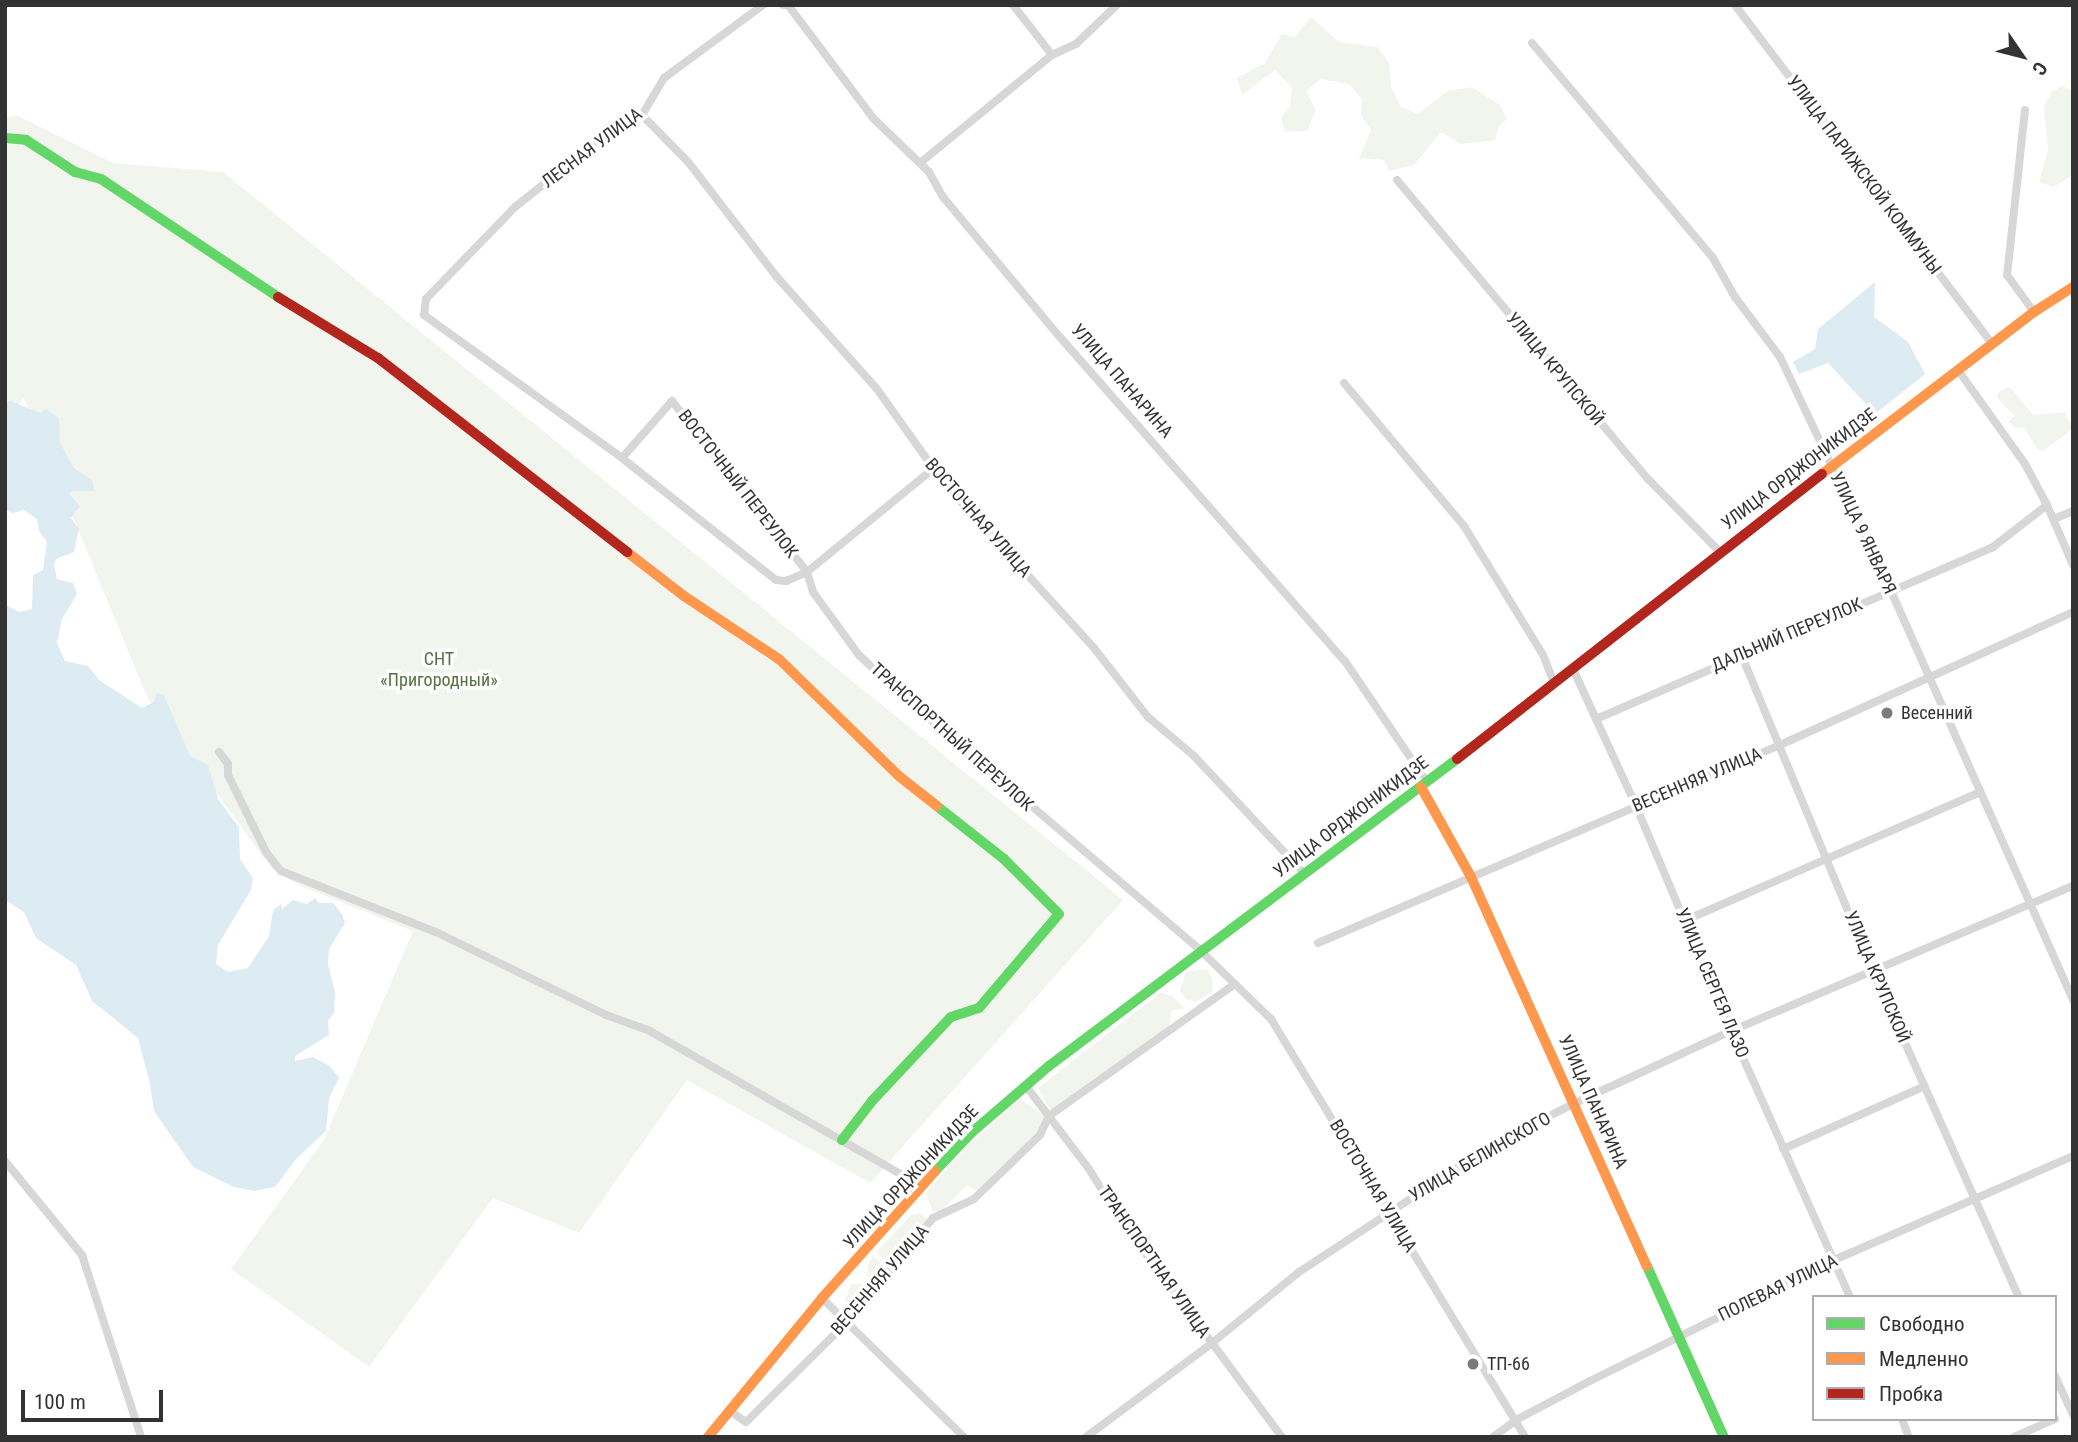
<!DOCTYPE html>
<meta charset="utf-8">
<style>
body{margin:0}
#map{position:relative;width:2078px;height:1442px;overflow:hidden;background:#fff;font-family:"Roboto Condensed",sans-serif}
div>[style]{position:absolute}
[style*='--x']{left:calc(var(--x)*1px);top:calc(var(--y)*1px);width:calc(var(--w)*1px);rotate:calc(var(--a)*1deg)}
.green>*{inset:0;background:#f1f5ed}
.water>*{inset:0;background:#ddebf3}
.street>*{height:8px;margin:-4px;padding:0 4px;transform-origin:4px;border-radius:4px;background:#d7d7d7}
.fast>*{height:10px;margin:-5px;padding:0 5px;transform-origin:5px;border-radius:5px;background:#63d668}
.slow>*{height:10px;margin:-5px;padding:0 5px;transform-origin:5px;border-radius:5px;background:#ff974d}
.jam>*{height:10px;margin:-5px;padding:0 5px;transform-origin:5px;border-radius:5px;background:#b3261e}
.dots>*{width:19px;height:19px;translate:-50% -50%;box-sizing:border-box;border:4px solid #fff;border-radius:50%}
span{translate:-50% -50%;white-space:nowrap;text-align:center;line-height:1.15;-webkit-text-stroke:7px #fff;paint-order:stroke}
.street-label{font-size:18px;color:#333}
.park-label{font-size:18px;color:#56703f}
.poi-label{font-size:18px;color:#333}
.left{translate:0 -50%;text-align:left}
.frame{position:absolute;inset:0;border:7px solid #333;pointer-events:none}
.legend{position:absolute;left:1812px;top:1295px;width:245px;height:126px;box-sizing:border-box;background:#fff;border:2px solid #adadad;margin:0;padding:9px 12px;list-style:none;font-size:21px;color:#333}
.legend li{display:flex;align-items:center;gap:14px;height:35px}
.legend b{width:35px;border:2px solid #adadad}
.north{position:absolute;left:1987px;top:21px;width:70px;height:70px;-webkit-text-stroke:5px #fff;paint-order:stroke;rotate:125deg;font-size:19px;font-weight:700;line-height:28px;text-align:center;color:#333}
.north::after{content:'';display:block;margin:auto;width:24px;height:32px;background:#333;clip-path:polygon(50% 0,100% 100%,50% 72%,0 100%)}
.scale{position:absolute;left:21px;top:1390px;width:142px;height:32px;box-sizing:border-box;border:4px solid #333;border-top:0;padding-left:9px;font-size:21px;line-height:24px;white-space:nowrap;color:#333;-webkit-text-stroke:5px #fff;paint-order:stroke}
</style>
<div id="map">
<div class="green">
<div style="clip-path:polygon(1311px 17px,1339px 42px,1377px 47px,1389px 62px,1391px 87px,1401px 107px,1418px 114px,1448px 91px,1472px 87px,1500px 105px,1507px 119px,1498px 128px,1495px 140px,1461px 144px,1441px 132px,1414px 165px,1389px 171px,1384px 160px,1359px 158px,1371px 130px,1361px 116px,1362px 99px,1349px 84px,1321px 79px,1306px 91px,1316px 110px,1307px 131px,1285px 132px,1281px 117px,1290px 107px,1292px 88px,1275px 70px,1242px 95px,1237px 78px,1265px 63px,1282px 34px,1295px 37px)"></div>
<div style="clip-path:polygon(2062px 86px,2073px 90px,2073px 175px,2054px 187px,2039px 182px,2048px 150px,2044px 107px,2051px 92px)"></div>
<div style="clip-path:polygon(16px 115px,113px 163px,223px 172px,1123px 900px,870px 1183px,687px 1080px,579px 1233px,493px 1198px,369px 1367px,231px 1269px,324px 1140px,413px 931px,301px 886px,272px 869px,148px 699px,24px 398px,5px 419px,5px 119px)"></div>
<div style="clip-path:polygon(2007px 387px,2012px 389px,2033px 415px,2065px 412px,2073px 429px,2043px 451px,2038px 450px,2024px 427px,2016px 428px,2008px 422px,2015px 416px,1997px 398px,1998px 393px)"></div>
<div style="clip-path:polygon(1207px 969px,1212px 977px,1213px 992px,1195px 1002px,1186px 999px,1180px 991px,1186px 972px)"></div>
<div style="clip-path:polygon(1160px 993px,1171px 995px,1185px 1009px,1172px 1010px,1169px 1028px,1051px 1111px,1038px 1088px)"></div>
<div style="clip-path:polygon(1021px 1099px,1044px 1116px,1037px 1132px,977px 1191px,967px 1185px,942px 1210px,933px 1212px,926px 1193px,969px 1145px)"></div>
<div style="clip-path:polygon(919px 1213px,927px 1219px,889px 1263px,876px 1252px,911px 1215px)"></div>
<div style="clip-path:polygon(873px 1256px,887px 1268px,852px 1310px,845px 1301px,851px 1284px,862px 1284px,868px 1276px,868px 1264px)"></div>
</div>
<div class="water">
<div style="clip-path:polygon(1875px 282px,1874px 317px,1908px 342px,1925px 374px,1875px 414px,1828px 363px,1799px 374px,1793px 362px,1815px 349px,1818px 329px)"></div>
<div style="clip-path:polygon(11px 401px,40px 413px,46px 409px,59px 418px,60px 443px,74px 468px,93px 481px,94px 491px,72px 491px,69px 494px,80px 506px,71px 518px,79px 529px,74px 552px,56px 559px,54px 566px,57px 579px,73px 583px,77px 594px,62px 619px,57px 643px,65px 661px,88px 666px,99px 680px,142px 708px,154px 702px,157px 693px,164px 695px,190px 756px,208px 765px,218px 799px,239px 827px,240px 859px,253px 878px,251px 890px,218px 945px,216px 964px,228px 972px,248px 968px,269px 936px,273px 910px,281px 904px,282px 909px,293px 900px,307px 904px,315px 898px,319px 903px,333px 903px,342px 914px,345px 923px,329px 949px,328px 964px,335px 993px,334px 1013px,328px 1021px,329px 1035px,295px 1056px,295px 1061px,313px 1057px,330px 1066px,339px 1078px,329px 1098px,326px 1131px,297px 1158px,275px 1187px,254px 1191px,234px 1187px,193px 1167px,154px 1111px,150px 1084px,138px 1038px,92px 1001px,76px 965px,36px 938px,24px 912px,5px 900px,5px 605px,20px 612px,32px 609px,33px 575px,43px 570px,47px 542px,39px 531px,37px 519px,24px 510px,13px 513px,5px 510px,5px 403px)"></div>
</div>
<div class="street">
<div style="--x:763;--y:5;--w:123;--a:143.6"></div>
<div style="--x:664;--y:78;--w:43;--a:120.7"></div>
<div style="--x:642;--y:115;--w:37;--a:153"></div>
<div style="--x:609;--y:132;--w:120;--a:141.4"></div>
<div style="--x:515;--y:207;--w:128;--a:134.1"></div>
<div style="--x:426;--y:299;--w:16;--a:97"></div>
<div style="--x:424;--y:315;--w:244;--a:35.8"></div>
<div style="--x:622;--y:458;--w:76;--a:-48.7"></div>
<div style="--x:672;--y:401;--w:218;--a:51.7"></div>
<div style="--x:807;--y:572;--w:163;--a:-39.3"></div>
<div style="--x:783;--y:5;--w:5;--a:0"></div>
<div style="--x:788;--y:5;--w:141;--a:53"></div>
<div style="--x:873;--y:118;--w:78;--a:44"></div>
<div style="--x:929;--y:172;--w:29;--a:61"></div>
<div style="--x:943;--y:197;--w:181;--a:50.2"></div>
<div style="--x:1059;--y:336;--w:433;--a:48.7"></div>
<div style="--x:1345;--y:661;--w:146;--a:55.9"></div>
<div style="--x:1013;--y:5;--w:63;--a:52"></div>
<div style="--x:1735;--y:5;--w:425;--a:52.8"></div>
<div style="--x:1532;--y:43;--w:281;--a:49.9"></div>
<div style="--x:1713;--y:258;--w:45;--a:60.6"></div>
<div style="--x:1735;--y:297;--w:75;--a:53.1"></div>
<div style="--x:1780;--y:357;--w:259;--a:64.6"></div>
<div style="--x:1891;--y:591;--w:448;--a:66"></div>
<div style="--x:2025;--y:110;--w:166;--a:96.2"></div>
<div style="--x:2007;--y:275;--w:46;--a:53.9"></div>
<div style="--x:642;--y:115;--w:67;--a:45.6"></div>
<div style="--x:689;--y:163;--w:143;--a:52.4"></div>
<div style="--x:776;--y:276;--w:152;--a:48.2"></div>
<div style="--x:877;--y:389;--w:114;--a:54.6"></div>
<div style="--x:943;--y:482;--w:224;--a:47.7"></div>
<div style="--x:1094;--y:648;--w:88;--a:52"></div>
<div style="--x:1148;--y:717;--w:60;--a:40.3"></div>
<div style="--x:1194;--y:756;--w:161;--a:46.8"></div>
<div style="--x:920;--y:163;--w:171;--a:-39.3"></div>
<div style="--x:1052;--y:55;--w:26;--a:-25"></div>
<div style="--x:1076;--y:44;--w:57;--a:-43.6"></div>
<div style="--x:1397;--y:180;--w:392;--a:50"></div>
<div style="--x:1649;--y:480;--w:101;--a:45.4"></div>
<div style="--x:1958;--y:370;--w:115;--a:54.5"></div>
<div style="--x:2025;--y:464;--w:47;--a:61.8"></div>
<div style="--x:2047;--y:505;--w:65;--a:66.6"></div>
<div style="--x:1344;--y:383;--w:187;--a:50"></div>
<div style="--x:1464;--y:526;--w:151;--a:58.5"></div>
<div style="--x:1543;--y:655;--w:29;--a:68"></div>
<div style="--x:622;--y:458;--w:196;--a:38.4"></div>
<div style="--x:776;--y:580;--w:10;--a:6"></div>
<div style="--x:786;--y:581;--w:23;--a:-23"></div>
<div style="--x:807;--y:572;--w:21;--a:73"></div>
<div style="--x:813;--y:592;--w:78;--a:53.9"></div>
<div style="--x:859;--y:655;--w:52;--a:43.5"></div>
<div style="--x:897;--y:691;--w:400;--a:40.5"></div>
<div style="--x:1201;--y:951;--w:98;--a:44.2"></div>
<div style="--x:1271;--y:1019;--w:489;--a:58.7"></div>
<div style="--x:2054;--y:519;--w:21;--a:-23"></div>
<div style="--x:1741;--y:654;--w:341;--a:67.4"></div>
<div style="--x:1872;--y:969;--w:359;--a:65.9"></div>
<div style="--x:1573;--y:669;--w:151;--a:65.3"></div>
<div style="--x:1636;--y:806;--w:244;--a:67.1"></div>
<div style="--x:1731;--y:1031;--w:291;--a:65.9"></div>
<div style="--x:1596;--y:719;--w:433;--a:-23.4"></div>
<div style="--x:1993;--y:547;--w:68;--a:-37.9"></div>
<div style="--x:219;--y:752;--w:15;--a:53"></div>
<div style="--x:228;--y:764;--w:11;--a:90"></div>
<div style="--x:228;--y:775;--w:86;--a:63.7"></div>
<div style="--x:266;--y:852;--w:24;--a:52"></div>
<div style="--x:281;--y:871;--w:167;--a:21.5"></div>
<div style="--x:436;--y:932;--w:189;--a:26"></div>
<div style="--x:606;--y:1015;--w:45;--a:19.7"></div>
<div style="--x:648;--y:1030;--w:315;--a:29.7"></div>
<div style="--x:1686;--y:920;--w:321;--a:-23.5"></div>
<div style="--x:1318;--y:943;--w:503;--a:-23.2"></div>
<div style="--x:1780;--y:745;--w:322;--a:-24.4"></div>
<div style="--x:1026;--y:1086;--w:104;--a:52.8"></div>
<div style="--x:1089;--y:1169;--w:59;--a:58.2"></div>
<div style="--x:1120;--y:1219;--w:272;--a:53.4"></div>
<div style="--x:1783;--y:1149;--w:155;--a:-23.9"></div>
<div style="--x:5;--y:1161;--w:122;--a:50.7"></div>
<div style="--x:82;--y:1255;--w:191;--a:72"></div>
<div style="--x:822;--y:1298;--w:199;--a:44.4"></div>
<div style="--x:2055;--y:1376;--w:43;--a:65.2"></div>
<div style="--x:730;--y:1411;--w:19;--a:35"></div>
<div style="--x:746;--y:1422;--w:142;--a:-44.7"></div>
<div style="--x:847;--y:1322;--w:135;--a:-50.4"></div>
<div style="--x:933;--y:1218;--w:45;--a:-24.9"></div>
<div style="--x:974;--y:1199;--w:92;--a:-44.1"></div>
<div style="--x:1040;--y:1135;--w:21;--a:-65"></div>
<div style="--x:1049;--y:1116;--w:228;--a:-35.4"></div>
<div style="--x:1902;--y:1419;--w:19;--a:69"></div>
<div style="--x:1086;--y:1437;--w:157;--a:-36.7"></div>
<div style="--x:1212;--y:1343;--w:112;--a:-39.2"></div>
<div style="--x:1299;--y:1272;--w:230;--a:-33.3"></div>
<div style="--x:1491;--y:1146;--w:94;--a:-27.1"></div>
<div style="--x:1575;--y:1103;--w:172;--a:-24.8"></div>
<div style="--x:1731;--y:1031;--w:371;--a:-23"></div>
<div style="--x:1493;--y:1437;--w:29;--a:-36"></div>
<div style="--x:1516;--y:1420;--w:84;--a:-27.8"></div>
<div style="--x:1590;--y:1381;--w:272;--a:-26.4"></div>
<div style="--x:1834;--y:1260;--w:261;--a:-23.5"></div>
<div style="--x:2014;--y:1437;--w:45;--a:-23.7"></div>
</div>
<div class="fast">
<div style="--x:5;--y:138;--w:21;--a:5"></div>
<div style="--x:26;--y:140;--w:59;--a:33.1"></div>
<div style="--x:75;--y:172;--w:27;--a:15"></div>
<div style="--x:101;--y:179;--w:213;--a:33.7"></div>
<div style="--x:842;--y:1140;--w:49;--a:-52.4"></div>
<div style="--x:872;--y:1101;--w:115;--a:-46.8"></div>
<div style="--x:951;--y:1017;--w:29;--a:-18"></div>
<div style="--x:979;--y:1008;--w:123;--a:-49.6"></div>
<div style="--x:1059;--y:914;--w:78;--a:-135"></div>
<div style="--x:1004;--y:859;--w:85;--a:-141.7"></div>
<div style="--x:935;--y:1171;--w:52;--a:-46.5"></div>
<div style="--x:971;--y:1133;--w:103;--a:-40.7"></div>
<div style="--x:1049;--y:1066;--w:511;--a:-36.96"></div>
<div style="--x:1647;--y:1266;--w:188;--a:65.8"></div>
</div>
<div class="slow">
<div style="--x:1822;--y:474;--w:267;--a:-37.4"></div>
<div style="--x:2034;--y:312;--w:46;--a:-32.7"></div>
<div style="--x:627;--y:552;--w:72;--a:37.7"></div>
<div style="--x:684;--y:596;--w:114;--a:33.6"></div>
<div style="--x:779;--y:659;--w:169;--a:44.3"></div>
<div style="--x:900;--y:777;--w:47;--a:38.1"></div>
<div style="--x:1421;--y:787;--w:103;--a:60.9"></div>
<div style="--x:1471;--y:877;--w:427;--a:65.7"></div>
<div style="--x:708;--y:1437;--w:180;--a:-50.6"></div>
<div style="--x:822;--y:1298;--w:170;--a:-48.3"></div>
</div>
<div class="jam">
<div style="--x:278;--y:297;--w:117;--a:31.4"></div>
<div style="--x:378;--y:358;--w:316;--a:37.9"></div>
<div style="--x:1457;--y:759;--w:463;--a:-38"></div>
</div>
<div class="dots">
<div style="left:1887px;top:713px;background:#7a7a7a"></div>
<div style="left:1473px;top:1364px;background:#7a7a7a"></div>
</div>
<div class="street-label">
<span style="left:592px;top:148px;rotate:-37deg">ЛЕСНАЯ УЛИЦА</span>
<span style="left:1864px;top:175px;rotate:53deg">УЛИЦА ПАРИЖСКОЙ КОММУНЫ</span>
<span style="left:1555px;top:369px;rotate:50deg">УЛИЦА КРУПСКОЙ</span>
<span style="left:1122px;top:381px;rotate:49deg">УЛИЦА ПАНАРИНА</span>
<span style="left:1799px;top:469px;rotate:-37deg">УЛИЦА ОРДЖОНИКИДЗЕ</span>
<span style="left:738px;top:484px;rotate:52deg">ВОСТОЧНЫЙ ПЕРЕУЛОК</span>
<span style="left:978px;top:518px;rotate:49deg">ВОСТОЧНАЯ УЛИЦА</span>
<span style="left:1863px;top:533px;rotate:65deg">УЛИЦА 9 ЯНВАРЯ</span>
<span style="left:1787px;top:635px;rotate:-23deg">ДАЛЬНИЙ ПЕРЕУЛОК</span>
<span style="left:952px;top:737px;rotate:42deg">ТРАНСПОРТНЫЙ ПЕРЕУЛОК</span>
<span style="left:1697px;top:780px;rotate:-23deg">ВЕСЕННЯЯ УЛИЦА</span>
<span style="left:1351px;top:817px;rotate:-37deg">УЛИЦА ОРДЖОНИКИДЗЕ</span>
<span style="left:1877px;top:977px;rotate:67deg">УЛИЦА КРУПСКОЙ</span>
<span style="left:1712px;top:983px;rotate:67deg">УЛИЦА СЕРГЕЯ ЛАЗО</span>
<span style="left:1593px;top:1102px;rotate:66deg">УЛИЦА ПАНАРИНА</span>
<span style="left:1480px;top:1157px;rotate:-30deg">УЛИЦА БЕЛИНСКОГО</span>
<span style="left:911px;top:1177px;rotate:-47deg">УЛИЦА ОРДЖОНИКИДЗЕ</span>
<span style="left:1373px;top:1186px;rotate:59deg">ВОСТОЧНАЯ УЛИЦА</span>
<span style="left:1154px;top:1262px;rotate:55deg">ТРАНСПОРТНАЯ УЛИЦА</span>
<span style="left:880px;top:1280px;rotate:-49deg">ВЕСЕННЯЯ УЛИЦА</span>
<span style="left:1778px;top:1288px;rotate:-26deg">ПОЛЕВАЯ УЛИЦА</span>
</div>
<div class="park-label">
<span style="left:439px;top:670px">СНТ<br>«Пригородный»</span>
</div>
<div class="poi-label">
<span class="left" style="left:1901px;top:713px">Весенний</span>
<span class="left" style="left:1487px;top:1364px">ТП-66</span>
</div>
<div class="frame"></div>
<ul class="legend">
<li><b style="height:9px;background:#63d668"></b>Свободно</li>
<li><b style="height:9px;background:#ff974d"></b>Медленно</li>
<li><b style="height:9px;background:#b3261e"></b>Пробка</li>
</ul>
<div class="north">С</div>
<div class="scale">100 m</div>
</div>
